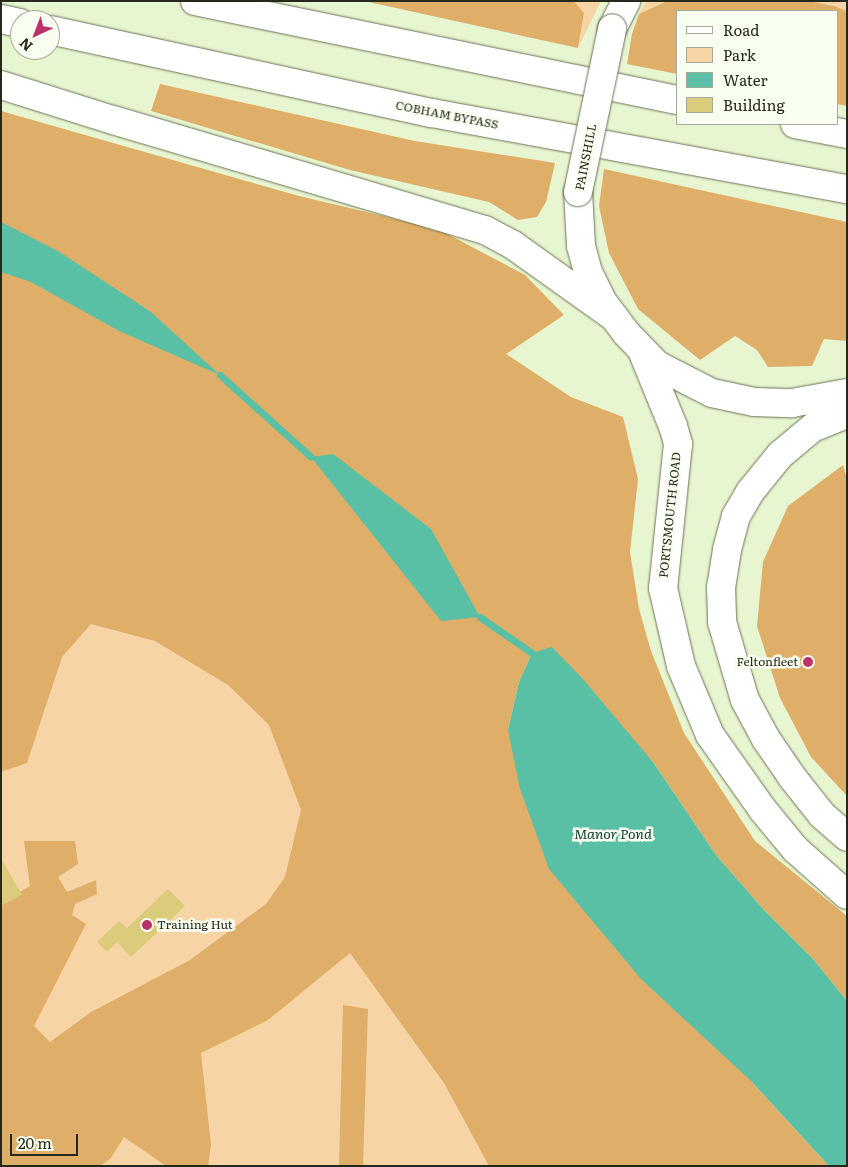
<!DOCTYPE html>
<style>
body{margin:0}
#map{position:relative;width:848px;height:1167px;overflow:hidden;background:#e8f5d1;font-family:Literata,serif}
div>[style]{position:absolute}
[style*='--x']{left:calc(var(--x)*1px);top:calc(var(--y)*1px);width:calc(var(--w)*1px);rotate:calc(var(--a)*1deg)}
.green>*{inset:0;background:#f7d4a6}
.forest>*{inset:0;background:#dfae68}
.water>*{inset:0;background:#5ac0a5}
.stream>*{height:7px;margin:-3.5px;padding:0 3.5px;transform-origin:3.5px;border-radius:3.5px;background:#5ac0a5}
.building>*{inset:0;background:#dacc7a}
.roads{filter:drop-shadow(0 0 1px #697455) drop-shadow(0 0 1px #697455)}
.major>*{height:28px;margin:-14px;padding:0 14px;transform-origin:14px;border-radius:14px;background:#fff}
.highway>*{height:28px;margin:-14px;padding:0 14px;transform-origin:14px;border-radius:14px;background:#fff}
.bridges{filter:drop-shadow(0 0 1px #697455) drop-shadow(0 0 1px #697455)}
.major-bridge>*{height:28px;margin:-14px;padding:0 14px;transform-origin:14px;border-radius:14px;background:#fff}
.dots>*{width:14px;height:14px;translate:-50% -50%;box-sizing:border-box;border:2px solid #f9fff0;border-radius:50%}
span{translate:-50% -50%;white-space:nowrap;text-align:center;line-height:1.15;-webkit-text-stroke:5px #f9fff0;paint-order:stroke}
.street-label{font-size:12px;color:#24291b}
.poi-label{font-size:12px;color:#24291b}
.right{translate:-100% -50%;text-align:right}
.left{translate:0 -50%;text-align:left}
.water-label{font-size:14px;color:#154237;font-style:italic}
.frame{position:absolute;inset:0;border:2px solid #24291b;pointer-events:none}
.legend{position:absolute;left:676px;top:10px;width:162px;height:115px;box-sizing:border-box;background:#f9fff0;border:1px solid #a4a99b;margin:0;padding:6px 9px;list-style:none;font-size:15px;color:#24291b}
.legend li{display:flex;align-items:center;gap:10px;height:25px}
.legend b{width:25px;border:1px solid #a4a99b}
.north{position:absolute;left:10px;top:10px;width:50px;height:50px;box-sizing:border-box;background:#f9fff0;border:1px solid #a4a99b;border-radius:50%;rotate:223deg;font-size:14px;font-weight:700;line-height:20px;text-align:center;color:#24291b}
.north::after{content:'';display:block;margin:auto;width:18px;height:22px;background:#bc3169;clip-path:polygon(50% 0,100% 100%,50% 72%,0 100%)}
.scale{position:absolute;left:10px;top:1134px;width:68px;height:22px;box-sizing:border-box;border:2px solid #24291b;border-top:0;padding-left:6px;font-size:15px;line-height:18px;white-space:nowrap;color:#24291b;-webkit-text-stroke:4px #f9fff0;paint-order:stroke}
</style>
<div id="map">
<div class="green">
<div style="clip-path:polygon(574px 1px,601px 1px,578px 48px,584px 13px)"></div>
<div style="clip-path:polygon(646px 1px,667px 1px,639px 14px)"></div>
<div style="clip-path:polygon(809px 1px,847px 1px,847px 11px,834px 6px)"></div>
<div style="clip-path:polygon(127px 425px,712px 1166px,1px 1166px,1px 552px)"></div>
</div>
<div class="forest">
<div style="clip-path:polygon(364px 1px,574px 1px,584px 13px,578px 48px)"></div>
<div style="clip-path:polygon(667px 1px,809px 1px,834px 6px,847px 11px,847px 106px,837px 104px,837px 11px,677px 11px,677px 74px,627px 64px,632px 34px,639px 14px)"></div>
<div style="clip-path:polygon(160px 84px,415px 141px,555px 163px,546px 202px,537px 217px,518px 220px,489px 202px,350px 170px,151px 111px)"></div>
<div style="clip-path:polygon(1px 111px,299px 196px,438px 229px,525px 275px,564px 315px,506px 354px,571px 397px,623px 417px,638px 479px,630px 552px,639px 609px,651px 651px,684px 733px,755px 841px,847px 916px,847px 1001px,813px 959px,764px 910px,716px 855px,653px 762px,532px 653px,519px 682px,508px 730px,751px 1081px,829px 1166px,489px 1166px,444px 1083px,350px 953px,268px 1020px,201px 1053px,211px 1145px,208px 1166px,166px 1166px,124px 1137px,110px 1159px,100px 1166px,1px 1166px,1px 903px,30px 886px,24px 841px,75px 841px,78px 864px,58px 877px,67px 892px,96px 880px,97px 894px,75px 904px,72px 915px,86px 924px,34px 1026px,50px 1042px,91px 1012px,190px 960px,266px 904px,285px 877px,301px 810px,269px 725px,228px 685px,155px 641px,91px 624px,62px 657px,27px 763px,1px 772px)"></div>
<div style="clip-path:polygon(604px 169px,847px 222px,847px 341px,824px 339px,812px 366px,768px 367px,757px 350px,735px 336px,700px 360px,638px 309px,609px 253px,599px 206px)"></div>
<div style="clip-path:polygon(843px 465px,847px 479px,847px 796px,811px 757px,780px 698px,757px 626px,763px 562px,788px 506px)"></div>
<div style="clip-path:polygon(343px 1005px,368px 1009px,363px 1166px,339px 1166px)"></div>
</div>
<div class="water">
<div style="clip-path:polygon(1px 222px,58px 251px,151px 312px,220px 375px,119px 331px,31px 282px,1px 272px)"></div>
<div style="clip-path:polygon(333px 454px,431px 529px,480px 617px,441px 621px,311px 457px)"></div>
<div style="clip-path:polygon(552px 647px,582px 678px,653px 762px,716px 855px,764px 910px,813px 959px,847px 1001px,847px 1166px,829px 1166px,751px 1081px,641px 979px,549px 869px,520px 789px,508px 730px,519px 682px,532px 653px)"></div>
</div>
<div class="stream">
<div style="--x:220;--y:375;--w:122;--a:42"></div>
<div style="--x:480;--y:617;--w:63;--a:34.7"></div>
</div>
<div class="building">
<div style="clip-path:polygon(1px 858px,22px 895px,1px 906px)"></div>
<div style="clip-path:polygon(168px 889px,185px 906px,131px 957px,117px 942px,107px 952px,97px 942px,119px 921px,127px 928px)"></div>
</div>
<div class="roads">
<div class="major">
<div style="--x:612;--y:29;--w:31;--a:-63"></div>
<div style="--x:578;--y:192;--w:54;--a:86.8"></div>
<div style="--x:581;--y:246;--w:27;--a:75"></div>
<div style="--x:588;--y:272;--w:32;--a:64"></div>
<div style="--x:602;--y:301;--w:40;--a:53"></div>
<div style="--x:626;--y:333;--w:45;--a:45.9"></div>
<div style="--x:657;--y:365;--w:62;--a:27"></div>
<div style="--x:712;--y:393;--w:43;--a:12.1"></div>
<div style="--x:754;--y:402;--w:38;--a:2"></div>
<div style="--x:792;--y:403;--w:56;--a:-10.3"></div>
<div style="--x:643;--y:353;--w:79;--a:67.7"></div>
<div style="--x:673;--y:426;--w:19;--a:74"></div>
<div style="--x:678;--y:444;--w:145;--a:95.9"></div>
<div style="--x:663;--y:588;--w:80;--a:77"></div>
<div style="--x:681;--y:666;--w:75;--a:67.2"></div>
<div style="--x:710;--y:735;--w:92;--a:54.8"></div>
<div style="--x:763;--y:810;--w:50;--a:50.6"></div>
<div style="--x:795;--y:849;--w:69;--a:41.5"></div>
<div style="--x:847;--y:399;--w:87;--a:140.1"></div>
<div style="--x:780;--y:455;--w:48;--a:129"></div>
<div style="--x:750;--y:492;--w:28;--a:120"></div>
<div style="--x:736;--y:516;--w:35;--a:105"></div>
<div style="--x:727;--y:550;--w:37;--a:99"></div>
<div style="--x:721;--y:587;--w:35;--a:88"></div>
<div style="--x:722;--y:622;--w:81;--a:73.6"></div>
<div style="--x:745;--y:700;--w:44;--a:61.7"></div>
<div style="--x:766;--y:739;--w:46;--a:55.6"></div>
<div style="--x:792;--y:777;--w:48;--a:51.7"></div>
<div style="--x:822;--y:815;--w:33;--a:41"></div>
</div>
<div class="highway">
<div style="--x:195;--y:1;--w:492;--a:11.6"></div>
<div style="--x:1;--y:19;--w:19;--a:12"></div>
<div style="--x:50;--y:30;--w:391;--a:12.3"></div>
<div style="--x:432;--y:113;--w:422;--a:10.4"></div>
<div style="--x:1;--y:85;--w:117;--a:17.4"></div>
<div style="--x:113;--y:120;--w:388;--a:16.5"></div>
<div style="--x:485;--y:230;--w:32;--a:28"></div>
<div style="--x:513;--y:245;--w:124;--a:35.5"></div>
<div style="--x:795;--y:124;--w:53;--a:10.9"></div>
<div style="--x:817;--y:426;--w:32;--a:-22"></div>
</div>
</div>
<div class="bridges">
<div class="major-bridge">
<div style="--x:578;--y:192;--w:167;--a:-78.2"></div>
</div>
</div>
<div class="dots">
<div style="left:808px;top:662px;background:#bc3169"></div>
<div style="left:147px;top:925px;background:#bc3169"></div>
</div>
<div class="street-label">
<span style="left:447px;top:115px;rotate:11deg">COBHAM BYPASS</span>
<span style="left:586px;top:157px;rotate:-79deg">PAINSHILL</span>
<span style="left:670px;top:515px;rotate:-84deg">PORTSMOUTH ROAD</span>
</div>
<div class="poi-label">
<span class="right" style="left:798px;top:662px">Feltonfleet</span>
<span class="left" style="left:157px;top:925px">Training Hut</span>
</div>
<div class="water-label">
<span style="left:613px;top:833px">Manor Pond</span>
</div>
<div class="frame"></div>
<ul class="legend">
<li><b style="height:6px;background:#fff"></b>Road</li>
<li><b style="height:14px;background:#f7d4a6"></b>Park</li>
<li><b style="height:14px;background:#5ac0a5"></b>Water</li>
<li><b style="height:14px;background:#dacc7a"></b>Building</li>
</ul>
<div class="north">N</div>
<div class="scale">20 m</div>
</div>
